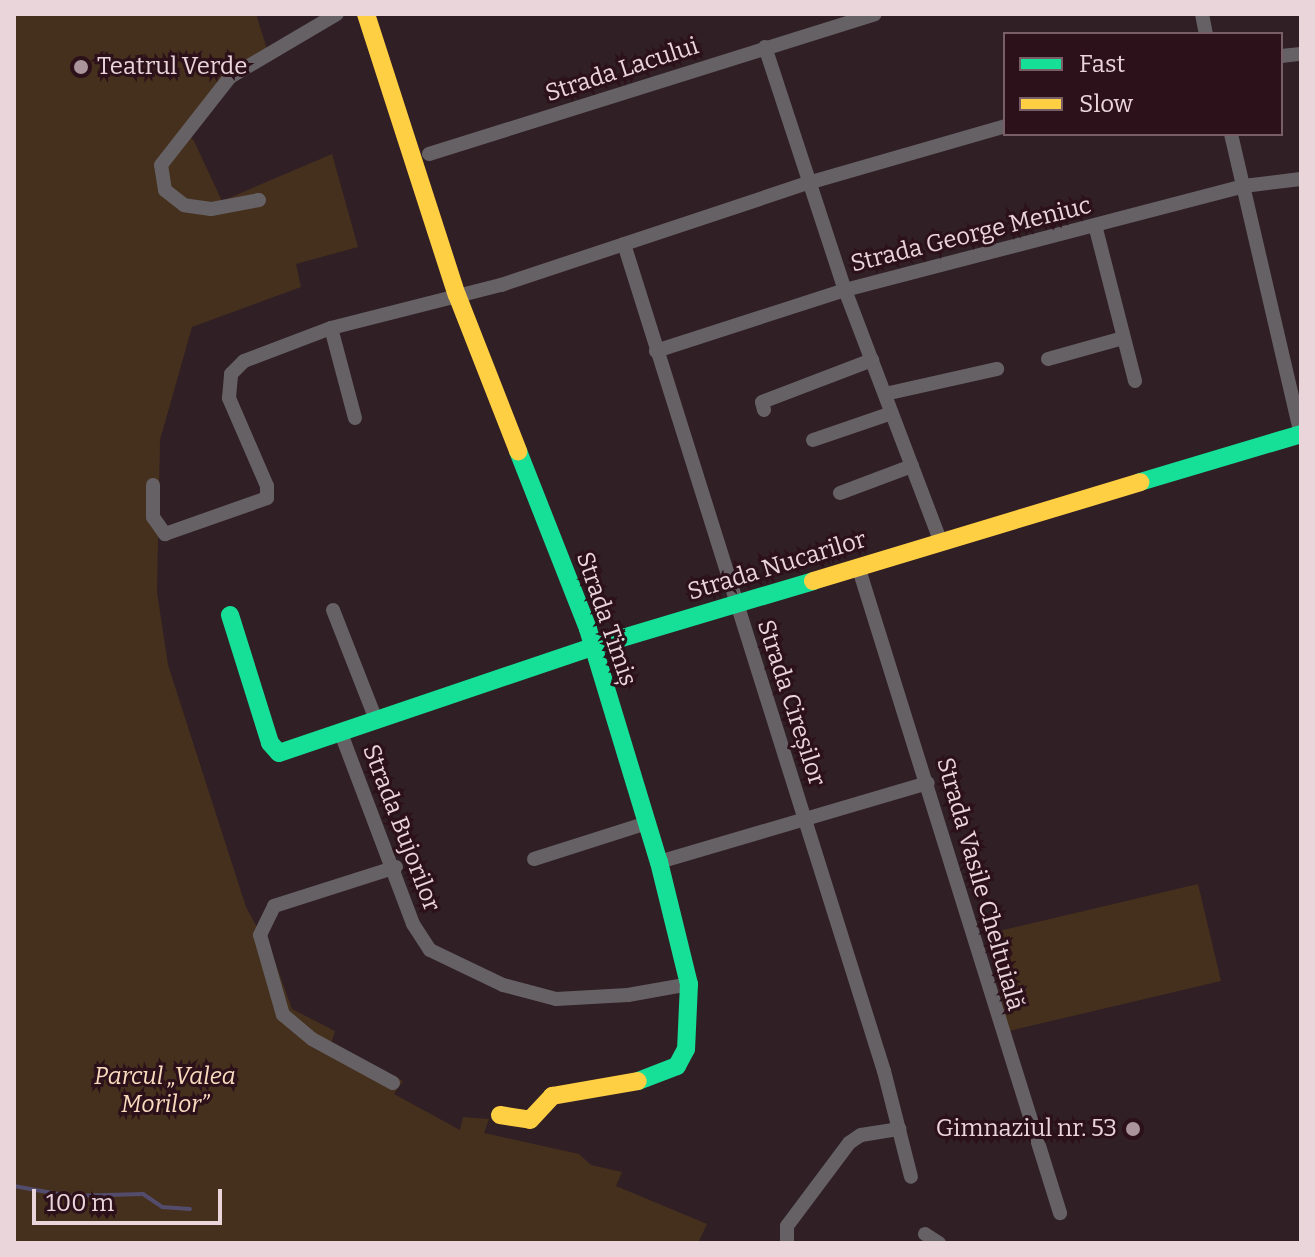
<!DOCTYPE html>
<meta charset="utf-8">
<style>
body{margin:0}
#map{position:relative;width:1315px;height:1257px;overflow:hidden;background:#301f25;font-family:Bitter,serif}
div>[style]{position:absolute}
[style*='--x']{left:calc(var(--x)*1px);top:calc(var(--y)*1px);width:calc(var(--w)*1px);rotate:calc(var(--a)*1deg)}
.green>*{inset:0;background:#45301d}
.stream>*{height:4px;margin:-2px;padding:0 2px;transform-origin:2px;border-radius:2px;background:#534c6c}
.street>*{height:14px;margin:-7px;padding:0 7px;transform-origin:7px;border-radius:7px;background:#666165}
.fast>*{height:18px;margin:-9px;padding:0 9px;transform-origin:9px;border-radius:9px;background:#16e098}
.slow>*{height:18px;margin:-9px;padding:0 9px;transform-origin:9px;border-radius:9px;background:#ffcf43}
.dots>*{width:22px;height:22px;translate:-50% -50%;box-sizing:border-box;border:4px solid #2c101a;border-radius:50%}
span{translate:-50% -50%;white-space:nowrap;text-align:center;line-height:1.15;-webkit-text-stroke:6px #2c101a;paint-order:stroke}
.poi-label{font-size:24px;color:#ead5db}
.left{translate:0 -50%;text-align:left}
.right{translate:-100% -50%;text-align:right}
.street-label{font-size:24px;color:#ead5db}
.park-label{font-size:24px;color:#fadbbe;font-style:italic}
.frame{position:absolute;inset:0;border:16px solid #ead5db;pointer-events:none}
.legend{position:absolute;left:1003px;top:32px;width:280px;height:104px;box-sizing:border-box;background:#2c101a;border:2px solid #785f67;margin:0;padding:10px 14px;list-style:none;font-size:24px;color:#ead5db}
.legend li{display:flex;align-items:center;gap:16px;height:40px}
.legend b{width:40px;border:2px solid #785f67}
.scale{position:absolute;left:32px;top:1189px;width:190px;height:36px;box-sizing:border-box;border:4px solid #ead5db;border-top:0;padding-left:10px;font-size:24px;line-height:28px;white-space:nowrap;color:#ead5db;-webkit-text-stroke:6px #2c101a;paint-order:stroke}
</style>
<div id="map">
<div class="green">
<div style="clip-path:polygon(14px 14px,256px 14px,267px 49px,223px 76px,185px 131px,194px 141px,222px 201px,332px 154px,358px 247px,296px 264px,301px 287px,192px 327px,160px 440px,157px 592px,168px 665px,246px 907px,273px 956px,292px 1009px,335px 1031px,331px 1044px,403px 1081px,394px 1094px,460px 1130px,463px 1117px,489px 1119px,484px 1133px,579px 1154px,591px 1165px,622px 1172px,616px 1186px,707px 1224px,698px 1243px,14px 1243px)"></div>
<div style="clip-path:polygon(1198px 884px,1221px 981px,1009px 1031px,986px 934px)"></div>
</div>
<div class="stream">
<div style="--x:14;--y:1186;--w:56;--a:10.3"></div>
<div style="--x:69;--y:1196;--w:74;--a:-1.5"></div>
<div style="--x:143;--y:1194;--w:23;--a:34"></div>
<div style="--x:162;--y:1207;--w:28;--a:4"></div>
</div>
<div class="street">
<div style="--x:1202;--y:14;--w:20;--a:79"></div>
<div style="--x:765;--y:47;--w:256;--a:71.8"></div>
<div style="--x:845;--y:290;--w:267;--a:69.2"></div>
<div style="--x:1281;--y:56;--w:20;--a:-6"></div>
<div style="--x:1231;--y:134;--w:308;--a:76.9"></div>
<div style="--x:429;--y:154;--w:467;--a:-17.4"></div>
<div style="--x:259;--y:200;--w:49;--a:169.4"></div>
<div style="--x:211;--y:209;--w:27;--a:-172"></div>
<div style="--x:184;--y:205;--w:24;--a:-142"></div>
<div style="--x:165;--y:190;--w:25;--a:-99"></div>
<div style="--x:161;--y:165;--w:112;--a:-51.9"></div>
<div style="--x:230;--y:77;--w:124;--a:-30.5"></div>
<div style="--x:1095;--y:225;--w:161;--a:75.6"></div>
<div style="--x:624;--y:244;--w:867;--a:72.55"></div>
<div style="--x:884;--y:1071;--w:109;--a:75.7"></div>
<div style="--x:331;--y:328;--w:93;--a:75.1"></div>
<div style="--x:656;--y:351;--w:199;--a:-17.9"></div>
<div style="--x:845;--y:290;--w:412;--a:-14.6"></div>
<div style="--x:1244;--y:186;--w:57;--a:-7"></div>
<div style="--x:1048;--y:359;--w:78;--a:-15.6"></div>
<div style="--x:885;--y:394;--w:115;--a:-12.6"></div>
<div style="--x:764;--y:410;--w:8;--a:-104"></div>
<div style="--x:762;--y:402;--w:118;--a:-20.9"></div>
<div style="--x:813;--y:440;--w:83;--a:-18.9"></div>
<div style="--x:153;--y:485;--w:32;--a:90"></div>
<div style="--x:153;--y:517;--w:21;--a:55"></div>
<div style="--x:165;--y:534;--w:108;--a:-19.4"></div>
<div style="--x:267;--y:498;--w:12;--a:-90"></div>
<div style="--x:267;--y:486;--w:96;--a:-113.4"></div>
<div style="--x:229;--y:398;--w:24;--a:-85"></div>
<div style="--x:231;--y:374;--w:18;--a:-45"></div>
<div style="--x:244;--y:361;--w:93;--a:-20.8"></div>
<div style="--x:331;--y:328;--w:175;--a:-14.2"></div>
<div style="--x:501;--y:285;--w:324;--a:-18.4"></div>
<div style="--x:808;--y:183;--w:205;--a:-16.1"></div>
<div style="--x:840;--y:493;--w:77;--a:-20.6"></div>
<div style="--x:858;--y:566;--w:678;--a:72.66"></div>
<div style="--x:333;--y:610;--w:120;--a:68.6"></div>
<div style="--x:342;--y:736;--w:201;--a:69.3"></div>
<div style="--x:413;--y:924;--w:31;--a:57"></div>
<div style="--x:430;--y:950;--w:81;--a:25.6"></div>
<div style="--x:503;--y:985;--w:55;--a:14.8"></div>
<div style="--x:556;--y:999;--w:72;--a:-3.2"></div>
<div style="--x:628;--y:995;--w:62;--a:-10.2"></div>
<div style="--x:534;--y:859;--w:119;--a:-17.7"></div>
<div style="--x:659;--y:862;--w:280;--a:-16.4"></div>
<div style="--x:393;--y:1083;--w:92;--a:-151.5"></div>
<div style="--x:312;--y:1039;--w:38;--a:-140"></div>
<div style="--x:283;--y:1015;--w:83;--a:-106"></div>
<div style="--x:260;--y:935;--w:32;--a:-64"></div>
<div style="--x:274;--y:906;--w:128;--a:-17.7"></div>
<div style="--x:925;--y:1234;--w:17;--a:33"></div>
<div style="--x:787;--y:1243;--w:17;--a:-90"></div>
<div style="--x:787;--y:1226;--w:104;--a:-53.2"></div>
<div style="--x:849;--y:1143;--w:14;--a:-34"></div>
<div style="--x:861;--y:1135;--w:39;--a:-9"></div>
</div>
<div class="fast">
<div style="--x:518;--y:451;--w:191;--a:68.5"></div>
<div style="--x:588;--y:629;--w:244;--a:73.1"></div>
<div style="--x:659;--y:862;--w:126;--a:76.2"></div>
<div style="--x:689;--y:984;--w:65;--a:92.6"></div>
<div style="--x:686;--y:1049;--w:19;--a:118"></div>
<div style="--x:677;--y:1066;--w:42;--a:159"></div>
<div style="--x:1140;--y:482;--w:168;--a:-16.6"></div>
<div style="--x:230;--y:615;--w:134;--a:72.6"></div>
<div style="--x:270;--y:743;--w:13;--a:48"></div>
<div style="--x:279;--y:753;--w:330;--a:-18.7"></div>
<div style="--x:592;--y:647;--w:231;--a:-16.6"></div>
</div>
<div class="slow">
<div style="--x:366;--y:14;--w:295;--a:72.1"></div>
<div style="--x:457;--y:295;--w:168;--a:68.6"></div>
<div style="--x:813;--y:581;--w:342;--a:-16.8"></div>
<div style="--x:500;--y:1115;--w:30;--a:9"></div>
<div style="--x:530;--y:1120;--w:33;--a:-47"></div>
<div style="--x:552;--y:1096;--w:87;--a:-9.9"></div>
</div>
<div class="dots">
<div style="left:81px;top:67px;background:#a9959b"></div>
<div style="left:1133px;top:1129px;background:#a9959b"></div>
</div>
<div class="poi-label">
<span class="left" style="left:97px;top:67px">Teatrul Verde</span>
<span class="right" style="left:1117px;top:1129px">Gimnaziul nr. 53</span>
</div>
<div class="street-label">
<span style="left:622px;top:70px;rotate:-18deg">Strada Lacului</span>
<span style="left:971px;top:235px;rotate:-14deg">Strada George Meniuc</span>
<span style="left:777px;top:566px;rotate:-17deg">Strada Nucarilor</span>
<span style="left:606px;top:619px;rotate:71deg">Strada Timiș</span>
<span style="left:791px;top:703px;rotate:72deg">Strada Cireșilor</span>
<span style="left:401px;top:828px;rotate:69deg">Strada Bujorilor</span>
<span style="left:980px;top:884px;rotate:74deg">Strada Vasile Cheltuială</span>
</div>
<div class="park-label">
<span style="left:165px;top:1091px">Parcul „Valea<br>Morilor”</span>
</div>
<div class="frame"></div>
<ul class="legend">
<li><b style="height:10px;background:#16e098"></b>Fast</li>
<li><b style="height:10px;background:#ffcf43"></b>Slow</li>
</ul>
<div class="scale">100 m</div>
</div>
